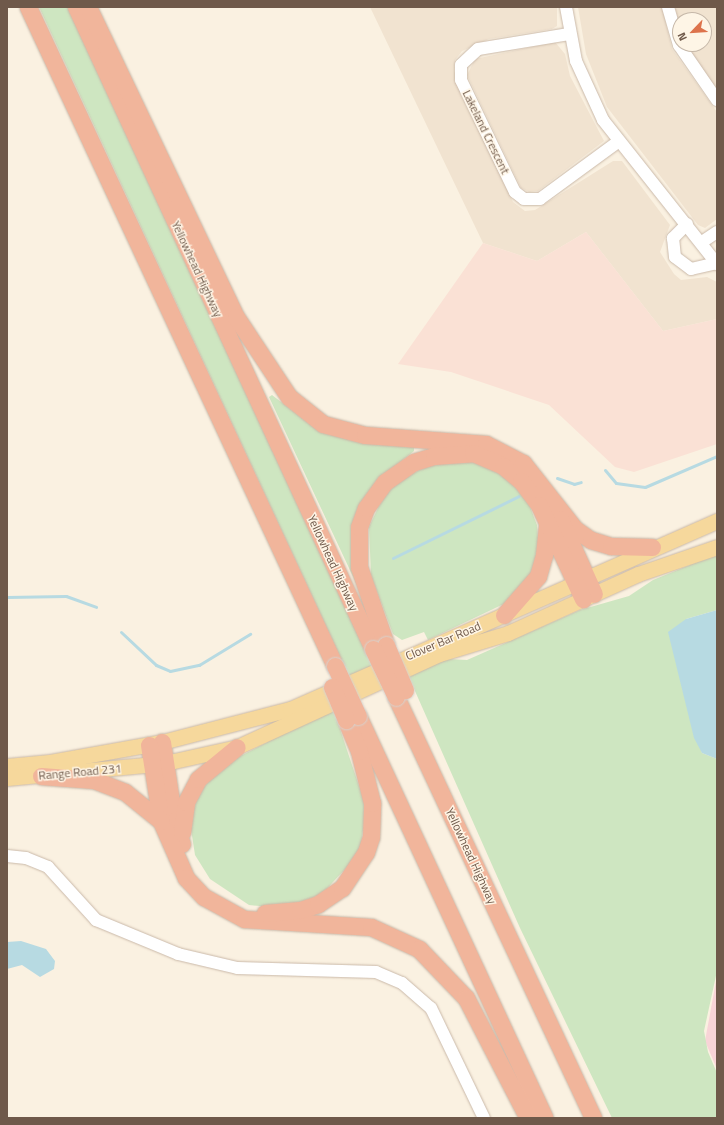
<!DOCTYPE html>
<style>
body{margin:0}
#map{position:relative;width:724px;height:1125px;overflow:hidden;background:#faf1e1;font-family:"Titillium Web",sans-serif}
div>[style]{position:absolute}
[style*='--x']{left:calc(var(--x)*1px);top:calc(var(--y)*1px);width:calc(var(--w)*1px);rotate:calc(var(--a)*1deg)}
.residential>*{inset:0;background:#f1e3d0}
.commercial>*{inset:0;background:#fae1d5}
.medical>*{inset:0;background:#f8d4d7}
.green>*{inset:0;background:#cee6c1}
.water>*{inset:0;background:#b7dae2}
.stream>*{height:3px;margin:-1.5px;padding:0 1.5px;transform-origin:1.5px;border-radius:1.5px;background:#b7dae2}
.roads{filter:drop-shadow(0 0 1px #cab9a9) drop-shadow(0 0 1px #cab9a9)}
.minor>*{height:12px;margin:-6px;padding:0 6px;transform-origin:6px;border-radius:6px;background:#fff}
.major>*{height:15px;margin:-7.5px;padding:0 7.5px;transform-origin:7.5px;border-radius:7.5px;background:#f6d89c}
.highway>*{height:17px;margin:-8.5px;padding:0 8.5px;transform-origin:8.5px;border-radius:8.5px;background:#f1b59b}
.bridges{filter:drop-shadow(0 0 1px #d7d1cc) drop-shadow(0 0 1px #d7d1cc)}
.highway-bridge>*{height:17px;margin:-8.5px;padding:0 8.5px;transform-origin:8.5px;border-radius:8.5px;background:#f1b59b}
span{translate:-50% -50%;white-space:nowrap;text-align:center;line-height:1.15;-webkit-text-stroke:3px #fef5e6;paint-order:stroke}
.street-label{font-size:12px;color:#6f594a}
.frame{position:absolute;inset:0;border:8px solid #6f594a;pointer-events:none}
.north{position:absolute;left:672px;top:12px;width:40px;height:40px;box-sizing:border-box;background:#fef5e6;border:1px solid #c5b7a8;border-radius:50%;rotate:245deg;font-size:11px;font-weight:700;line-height:16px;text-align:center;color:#6f594a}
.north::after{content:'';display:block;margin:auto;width:14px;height:18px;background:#dd734c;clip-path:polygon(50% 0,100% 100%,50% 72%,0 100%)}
</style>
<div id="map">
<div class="residential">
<div style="clip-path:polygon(370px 7px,557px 7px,557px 26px,552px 29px,489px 39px,462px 51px,455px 60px,454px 71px,513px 202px,525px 211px,535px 210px,613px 161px,622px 161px,670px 225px,660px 252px,674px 274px,681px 280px,707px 277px,717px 282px,717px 319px,663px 331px,586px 232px,537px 261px,483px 243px)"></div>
<div style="clip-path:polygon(578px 7px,662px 7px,672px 49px,717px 112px,717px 219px,705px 228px,698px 225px,607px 107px,586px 54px)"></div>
<div style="clip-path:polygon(675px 7px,717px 7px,717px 91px,685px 44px,704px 44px,704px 20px,680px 20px,680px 29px)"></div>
<div style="clip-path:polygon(555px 42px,565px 54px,570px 76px,604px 141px,538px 191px,529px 192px,521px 188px,467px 75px,475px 59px)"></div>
</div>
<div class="commercial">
<div style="clip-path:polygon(586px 232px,663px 331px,717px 319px,717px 444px,634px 472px,615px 467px,549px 405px,451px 372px,398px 364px,483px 243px,537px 261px)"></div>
</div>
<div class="medical">
<div style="clip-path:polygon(717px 976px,717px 1069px,705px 1041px)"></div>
</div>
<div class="green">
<div style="clip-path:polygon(39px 7px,68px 7px,374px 667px,350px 678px)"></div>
<div style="clip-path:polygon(272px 395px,311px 425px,414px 444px,414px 451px,374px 483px,356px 583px,269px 397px)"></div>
<div style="clip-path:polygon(461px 457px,511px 478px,529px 504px,537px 525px,539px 552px,533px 570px,512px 600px,428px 640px,424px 632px,402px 640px,393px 634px,371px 576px,369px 527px,384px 495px,396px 483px,430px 464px)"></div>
<div style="clip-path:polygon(717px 554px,717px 610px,686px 619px,689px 715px,702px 753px,717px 759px,717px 971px,704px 1031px,708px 1052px,717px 1073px,717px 1118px,612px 1118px,520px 928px,407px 673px,448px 659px,467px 660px,580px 610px,629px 596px,653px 580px)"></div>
<div style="clip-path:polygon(333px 708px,366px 807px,360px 853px,321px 895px,282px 908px,249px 905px,210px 879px,195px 855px,190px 823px,195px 798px,221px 766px)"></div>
</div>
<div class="water">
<div style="clip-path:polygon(717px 610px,717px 759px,702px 753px,694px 738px,668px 632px,686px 619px)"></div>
<div style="clip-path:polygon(21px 941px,46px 949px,55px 961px,54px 969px,40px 977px,22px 965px,7px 969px,7px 942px)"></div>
</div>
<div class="stream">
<div style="--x:605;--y:470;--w:17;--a:50"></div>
<div style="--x:616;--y:483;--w:29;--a:8"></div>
<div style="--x:645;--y:487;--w:78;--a:-23.3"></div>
<div style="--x:557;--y:478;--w:18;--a:19"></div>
<div style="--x:574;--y:484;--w:7;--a:-16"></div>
<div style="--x:393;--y:558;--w:140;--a:-26.2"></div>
<div style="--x:7;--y:597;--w:59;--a:-1"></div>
<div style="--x:66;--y:596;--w:32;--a:20"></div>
<div style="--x:121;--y:632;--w:48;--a:43.3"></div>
<div style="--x:156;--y:665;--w:15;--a:23"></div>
<div style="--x:170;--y:671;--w:30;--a:-12"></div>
<div style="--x:199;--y:665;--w:60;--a:-31.3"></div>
</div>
<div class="roads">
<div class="minor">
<div style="--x:566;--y:7;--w:55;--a:79.5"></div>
<div style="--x:576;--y:61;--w:65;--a:65.4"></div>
<div style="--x:603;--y:120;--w:184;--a:51.6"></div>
<div style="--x:668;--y:7;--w:40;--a:74"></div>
<div style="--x:679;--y:45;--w:67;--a:55.4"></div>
<div style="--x:569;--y:34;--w:92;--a:170.6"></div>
<div style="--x:478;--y:49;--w:23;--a:137"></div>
<div style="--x:461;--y:65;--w:15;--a:90"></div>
<div style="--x:461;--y:80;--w:124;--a:64.3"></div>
<div style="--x:515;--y:192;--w:11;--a:38"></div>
<div style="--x:524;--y:199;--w:16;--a:0"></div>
<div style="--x:540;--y:199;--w:97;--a:-36.2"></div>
<div style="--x:687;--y:224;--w:20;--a:135"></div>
<div style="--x:673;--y:238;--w:19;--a:84"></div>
<div style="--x:675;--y:257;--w:20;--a:37"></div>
<div style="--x:691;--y:269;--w:26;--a:-13"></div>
<div style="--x:702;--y:242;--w:18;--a:-34"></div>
<div style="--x:7;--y:856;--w:19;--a:6"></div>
<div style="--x:26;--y:858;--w:24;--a:22"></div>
<div style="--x:48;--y:867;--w:72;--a:47.8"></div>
<div style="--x:96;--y:920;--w:89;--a:22.5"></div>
<div style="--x:178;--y:954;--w:61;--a:13.3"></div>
<div style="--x:237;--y:968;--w:139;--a:1.6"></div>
<div style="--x:376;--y:972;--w:28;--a:23"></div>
<div style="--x:402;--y:983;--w:38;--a:41"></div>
<div style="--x:431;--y:1008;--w:122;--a:64.3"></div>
</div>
<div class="major">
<div style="--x:7;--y:766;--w:43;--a:-5.3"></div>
<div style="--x:50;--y:762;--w:114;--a:-10.1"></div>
<div style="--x:162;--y:742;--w:132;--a:-14.5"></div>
<div style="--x:290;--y:709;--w:467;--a:-23.8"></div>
<div style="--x:7;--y:778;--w:159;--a:-5.4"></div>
<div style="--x:165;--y:763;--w:74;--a:-12.5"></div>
<div style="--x:237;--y:747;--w:222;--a:-24.7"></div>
<div style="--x:439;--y:654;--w:72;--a:-16.9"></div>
<div style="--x:508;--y:633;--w:143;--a:-24.4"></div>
<div style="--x:638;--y:574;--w:83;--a:-18.9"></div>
</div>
<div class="highway">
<div style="--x:28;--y:7;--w:727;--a:65.02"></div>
<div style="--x:76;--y:7;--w:707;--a:65.17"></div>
<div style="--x:88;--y:7;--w:344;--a:64.5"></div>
<div style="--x:236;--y:317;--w:96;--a:56.5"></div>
<div style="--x:289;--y:397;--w:43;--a:38.5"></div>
<div style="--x:323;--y:424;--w:43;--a:14.7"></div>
<div style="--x:365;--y:435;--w:121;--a:4.3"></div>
<div style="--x:486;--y:444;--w:42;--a:27.2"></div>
<div style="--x:523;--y:463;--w:84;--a:51.8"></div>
<div style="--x:575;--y:529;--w:19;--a:35"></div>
<div style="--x:591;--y:540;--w:21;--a:17"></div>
<div style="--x:611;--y:546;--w:41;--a:1.4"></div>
<div style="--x:560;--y:519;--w:82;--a:65.6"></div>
<div style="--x:504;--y:615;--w:52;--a:-48.9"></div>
<div style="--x:538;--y:576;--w:22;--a:-74"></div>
<div style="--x:544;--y:555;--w:31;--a:-84"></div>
<div style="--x:386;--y:645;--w:83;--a:-109.1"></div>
<div style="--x:359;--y:567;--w:40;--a:-90"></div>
<div style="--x:359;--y:527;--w:20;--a:-70"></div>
<div style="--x:366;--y:508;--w:32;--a:-54"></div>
<div style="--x:385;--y:482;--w:35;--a:-35"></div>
<div style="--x:414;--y:462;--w:21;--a:-17"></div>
<div style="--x:434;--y:456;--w:39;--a:-4"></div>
<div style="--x:473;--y:453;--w:33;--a:23"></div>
<div style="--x:503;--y:466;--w:23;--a:40"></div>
<div style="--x:521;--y:481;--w:30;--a:53"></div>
<div style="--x:539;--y:505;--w:104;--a:64.9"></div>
<div style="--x:396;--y:697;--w:465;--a:64.9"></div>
<div style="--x:358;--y:716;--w:443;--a:65.1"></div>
<div style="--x:162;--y:742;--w:80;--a:81.4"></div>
<div style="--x:174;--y:821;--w:24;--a:71"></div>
<div style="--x:149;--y:745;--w:77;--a:81"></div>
<div style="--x:161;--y:821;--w:62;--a:66.3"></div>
<div style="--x:186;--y:878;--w:26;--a:47"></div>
<div style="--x:204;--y:897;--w:46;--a:28.8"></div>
<div style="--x:244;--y:919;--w:127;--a:3.6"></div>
<div style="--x:371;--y:927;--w:53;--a:24.6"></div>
<div style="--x:419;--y:949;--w:68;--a:46.2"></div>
<div style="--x:466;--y:998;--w:135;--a:62.7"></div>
<div style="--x:41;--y:776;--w:53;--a:4.3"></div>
<div style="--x:94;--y:780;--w:33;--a:21"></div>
<div style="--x:125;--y:792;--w:46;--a:38.9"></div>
<div style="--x:182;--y:832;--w:30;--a:-82"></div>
<div style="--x:186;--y:802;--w:26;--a:-62"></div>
<div style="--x:198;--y:779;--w:50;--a:-39.4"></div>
<div style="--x:265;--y:913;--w:35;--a:-5"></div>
<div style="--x:300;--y:910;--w:19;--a:-18"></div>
<div style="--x:318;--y:904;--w:29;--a:-34"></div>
<div style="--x:342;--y:888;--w:43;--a:-56.3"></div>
<div style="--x:366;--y:852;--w:16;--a:-72"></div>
<div style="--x:371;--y:837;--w:34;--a:-88"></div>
<div style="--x:372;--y:803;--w:54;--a:-104"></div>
<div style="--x:359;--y:751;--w:34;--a:-113"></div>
</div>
</div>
<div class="bridges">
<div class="highway-bridge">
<div style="--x:386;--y:645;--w:49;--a:67.1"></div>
<div style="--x:373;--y:649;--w:53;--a:64.4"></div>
<div style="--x:335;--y:666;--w:55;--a:65.3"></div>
<div style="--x:332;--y:687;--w:36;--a:67"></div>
</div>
</div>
<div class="street-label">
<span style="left:486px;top:132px;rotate:64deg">Lakeland Crescent</span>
<span style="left:197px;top:269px;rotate:65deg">Yellowhead Highway</span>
<span style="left:333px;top:563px;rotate:65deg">Yellowhead Highway</span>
<span style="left:443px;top:641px;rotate:-23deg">Clover Bar Road</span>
<span style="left:80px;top:772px;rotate:-5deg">Range Road 231</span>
<span style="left:471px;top:856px;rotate:65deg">Yellowhead Highway</span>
</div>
<div class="frame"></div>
<div class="north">N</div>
</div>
